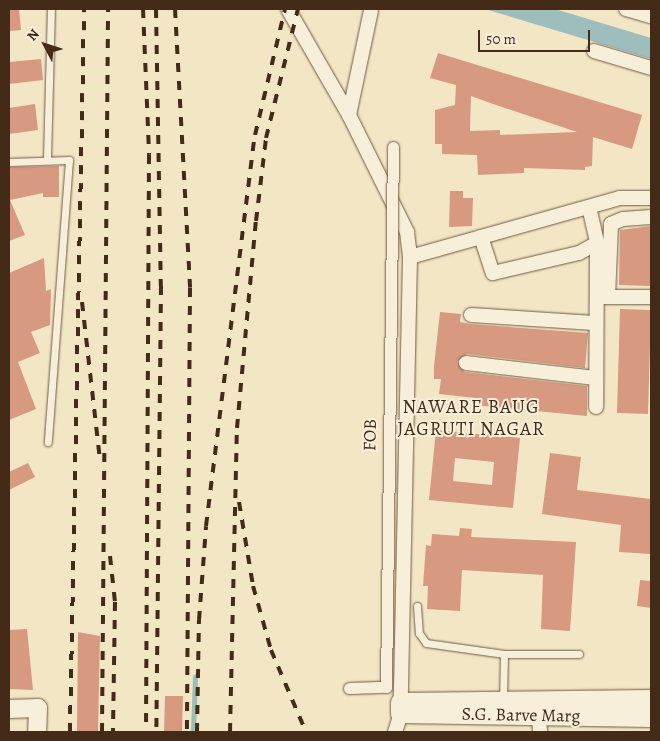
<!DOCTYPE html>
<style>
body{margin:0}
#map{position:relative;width:660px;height:741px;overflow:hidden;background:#f3e6c5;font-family:Alegreya,serif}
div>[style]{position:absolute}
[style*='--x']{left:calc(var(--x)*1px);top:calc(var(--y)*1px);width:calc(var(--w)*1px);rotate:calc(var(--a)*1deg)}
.water>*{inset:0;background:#9ebdbd}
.stream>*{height:4.5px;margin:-2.25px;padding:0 2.25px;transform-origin:2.25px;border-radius:2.25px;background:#9ebdbd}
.building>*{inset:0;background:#d89981}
.roads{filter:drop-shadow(0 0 1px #6f5a43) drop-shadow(0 0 1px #6f5a43)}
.service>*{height:7px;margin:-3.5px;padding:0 3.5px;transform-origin:3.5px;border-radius:3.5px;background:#f7efd9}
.minor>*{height:14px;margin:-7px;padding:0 7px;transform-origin:7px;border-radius:7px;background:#f7efd9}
.tertiary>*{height:18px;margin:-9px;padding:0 9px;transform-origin:9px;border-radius:9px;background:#f7efd9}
.secondary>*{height:20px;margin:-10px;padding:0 10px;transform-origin:10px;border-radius:10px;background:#f7efd9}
.rail>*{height:4px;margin-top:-2px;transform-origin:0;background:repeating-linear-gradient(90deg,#432b18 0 9px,transparent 0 18px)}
.bridges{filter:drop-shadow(0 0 1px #6f5a43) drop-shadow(0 0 1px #6f5a43)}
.pedestrian-bridge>*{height:11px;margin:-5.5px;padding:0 5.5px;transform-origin:5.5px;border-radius:5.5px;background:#f7efd9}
span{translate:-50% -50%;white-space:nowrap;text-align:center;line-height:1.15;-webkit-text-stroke:4px #f7efd9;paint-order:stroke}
.street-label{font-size:18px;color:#432b18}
.neighbourhood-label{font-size:19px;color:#432b18;letter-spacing:1px}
.frame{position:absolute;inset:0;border:10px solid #432b18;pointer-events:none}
.north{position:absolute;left:20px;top:20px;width:50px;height:50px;-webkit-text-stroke:4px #f7efd9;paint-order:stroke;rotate:310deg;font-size:14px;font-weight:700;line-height:20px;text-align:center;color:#432b18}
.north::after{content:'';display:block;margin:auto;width:18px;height:22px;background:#432b18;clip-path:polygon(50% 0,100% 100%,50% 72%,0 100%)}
.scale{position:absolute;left:478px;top:30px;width:112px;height:22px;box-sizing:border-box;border:2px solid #432b18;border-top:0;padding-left:6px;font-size:15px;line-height:18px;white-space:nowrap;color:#432b18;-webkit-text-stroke:4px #f7efd9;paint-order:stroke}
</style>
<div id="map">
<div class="water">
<div style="clip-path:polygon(485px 9px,555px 9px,651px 38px,651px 59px)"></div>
</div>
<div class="stream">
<div style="--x:193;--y:732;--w:55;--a:-87.9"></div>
</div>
<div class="building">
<div style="clip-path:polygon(9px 9px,19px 9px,21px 30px,9px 31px)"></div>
<div style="clip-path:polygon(evenodd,438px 53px,642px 115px,632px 149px,593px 137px,592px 166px,585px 167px,585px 170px,524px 168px,524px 173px,478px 175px,477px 155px,442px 154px,442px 144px,435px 144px,435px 110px,455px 105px,456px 85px,430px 78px,438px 53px,471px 96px,493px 104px,577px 132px,500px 135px,500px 130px,470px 131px,471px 96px)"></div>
<div style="clip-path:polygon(41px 59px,43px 80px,9px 84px,9px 62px)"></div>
<div style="clip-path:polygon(35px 104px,38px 130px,9px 134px,9px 108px)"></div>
<div style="clip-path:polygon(59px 166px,59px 197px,43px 197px,43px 193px,10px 200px,25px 235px,9px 241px,9px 167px)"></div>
<div style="clip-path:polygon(450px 191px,463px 191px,463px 198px,473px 198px,472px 226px,449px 227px)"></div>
<div style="clip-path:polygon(651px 226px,651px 286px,619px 285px,620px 230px)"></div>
<div style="clip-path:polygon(44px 258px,46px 291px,51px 289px,50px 325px,31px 332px,40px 353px,18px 362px,36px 409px,9px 420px,9px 273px)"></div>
<div style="clip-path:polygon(620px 309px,651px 310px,648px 414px,617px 413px)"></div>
<div style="clip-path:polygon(440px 312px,461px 314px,460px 322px,470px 324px,588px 333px,585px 368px,467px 354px,457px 362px,465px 372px,587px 386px,587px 416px,475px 405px,476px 398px,439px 394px,441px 379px,434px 379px,434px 366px)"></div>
<div style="clip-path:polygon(evenodd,436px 430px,520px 438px,513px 508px,429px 500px,436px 430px,455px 458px,494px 462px,492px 485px,453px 481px,455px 458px)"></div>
<div style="clip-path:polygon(550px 453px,581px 457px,577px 490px,651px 499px,651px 554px,619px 552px,621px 525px,542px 514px)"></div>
<div style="clip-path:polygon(28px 463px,35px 477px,9px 490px,9px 472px)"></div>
<div style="clip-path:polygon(460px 528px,472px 529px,471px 537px,576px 542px,570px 631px,541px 629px,543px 575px,462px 570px,460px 611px,427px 609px,428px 586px,423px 586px,426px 545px,431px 546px,432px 534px,459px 536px)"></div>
<div style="clip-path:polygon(640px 580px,651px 581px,651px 608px,637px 606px)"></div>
<div style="clip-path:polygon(27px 629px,33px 690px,9px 689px,9px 630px)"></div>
<div style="clip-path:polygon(78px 632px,100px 636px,98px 732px,77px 732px)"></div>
<div style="clip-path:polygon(165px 696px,183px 696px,182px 732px,164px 732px)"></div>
</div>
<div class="roads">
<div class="service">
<div style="--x:47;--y:159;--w:150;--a:-88.5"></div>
<div style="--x:9;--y:162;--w:60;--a:-1.9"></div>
<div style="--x:69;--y:160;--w:283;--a:94.3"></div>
<div style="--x:417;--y:606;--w:27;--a:86"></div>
<div style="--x:419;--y:633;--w:12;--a:55"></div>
<div style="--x:426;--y:643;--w:79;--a:8"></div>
<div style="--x:504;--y:654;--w:75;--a:0"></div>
<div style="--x:503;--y:701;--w:47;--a:-88.8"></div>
</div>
<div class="minor">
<div style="--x:288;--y:9;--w:122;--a:60.1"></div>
<div style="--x:349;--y:115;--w:131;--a:63.6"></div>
<div style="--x:407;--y:232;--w:25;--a:83"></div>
<div style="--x:410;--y:257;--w:446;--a:91.2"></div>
<div style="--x:626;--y:9;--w:26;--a:16"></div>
<div style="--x:594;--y:51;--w:59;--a:16.6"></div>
<div style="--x:349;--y:115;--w:106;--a:-78.1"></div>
<div style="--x:589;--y:207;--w:37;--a:77"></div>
<div style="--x:597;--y:243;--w:164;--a:90.3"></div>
<div style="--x:481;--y:237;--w:38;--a:72"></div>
<div style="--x:493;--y:273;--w:88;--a:-13.1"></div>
<div style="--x:579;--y:253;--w:21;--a:-29"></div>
<div style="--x:410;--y:257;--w:218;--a:-15.7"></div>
<div style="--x:620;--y:198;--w:31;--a:0"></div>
<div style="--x:600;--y:297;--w:51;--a:0"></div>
<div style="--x:608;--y:297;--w:73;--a:-87.6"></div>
<div style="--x:611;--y:224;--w:13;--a:-23"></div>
<div style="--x:623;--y:219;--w:28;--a:-4"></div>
<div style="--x:471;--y:315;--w:123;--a:3.7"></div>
<div style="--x:466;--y:363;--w:130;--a:6.6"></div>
<div style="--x:538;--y:708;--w:24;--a:85"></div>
<div style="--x:395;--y:732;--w:20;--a:-72"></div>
</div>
<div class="tertiary">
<div style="--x:9;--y:709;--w:29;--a:-2"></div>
<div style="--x:38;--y:708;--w:24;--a:92"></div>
</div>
<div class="secondary">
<div style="--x:651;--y:700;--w:250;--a:179.3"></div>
<div style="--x:401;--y:703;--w:10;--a:90"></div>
<div style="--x:401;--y:713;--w:250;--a:0.9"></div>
</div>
</div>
<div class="rail">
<div style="--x:143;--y:9;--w:146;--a:87.6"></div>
<div style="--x:149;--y:155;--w:577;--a:90.3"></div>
<div style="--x:156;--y:9;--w:277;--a:89"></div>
<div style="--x:161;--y:286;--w:446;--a:90.6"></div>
<div style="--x:175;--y:9;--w:279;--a:86.9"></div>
<div style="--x:190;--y:288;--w:444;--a:90.4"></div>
<div style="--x:82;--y:302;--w:158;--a:83.5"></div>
<div style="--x:239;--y:502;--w:85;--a:80.5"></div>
<div style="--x:253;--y:586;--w:66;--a:74.3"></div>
<div style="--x:271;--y:650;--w:89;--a:66.9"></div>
<div style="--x:110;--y:556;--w:46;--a:83.8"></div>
<div style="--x:115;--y:602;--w:130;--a:90.9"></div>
<div style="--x:70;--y:732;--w:723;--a:-88.89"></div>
<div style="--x:102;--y:732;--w:723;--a:-89.52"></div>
<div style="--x:197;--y:732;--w:112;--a:-89"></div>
<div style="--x:199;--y:620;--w:94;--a:-85.7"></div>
<div style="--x:206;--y:526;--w:394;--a:-82.9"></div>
<div style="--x:255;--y:135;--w:130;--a:-76.6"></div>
<div style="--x:230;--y:732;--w:304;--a:-88.7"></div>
<div style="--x:237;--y:428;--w:208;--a:-84.8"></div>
<div style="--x:256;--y:221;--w:84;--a:-83.1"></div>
<div style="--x:266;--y:138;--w:133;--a:-76.1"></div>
</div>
<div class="bridges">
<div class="pedestrian-bridge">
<div style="--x:349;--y:688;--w:37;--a:-2"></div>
<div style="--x:386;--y:687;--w:540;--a:-89.26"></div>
</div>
</div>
<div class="street-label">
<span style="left:370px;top:435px;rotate:-89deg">FOB</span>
<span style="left:521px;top:715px;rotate:1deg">S.G. Barve Marg</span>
</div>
<div class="neighbourhood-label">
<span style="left:471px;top:419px">NAWARE BAUG<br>JAGRUTI NAGAR</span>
</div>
<div class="frame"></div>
<div class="north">N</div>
<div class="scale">50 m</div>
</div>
